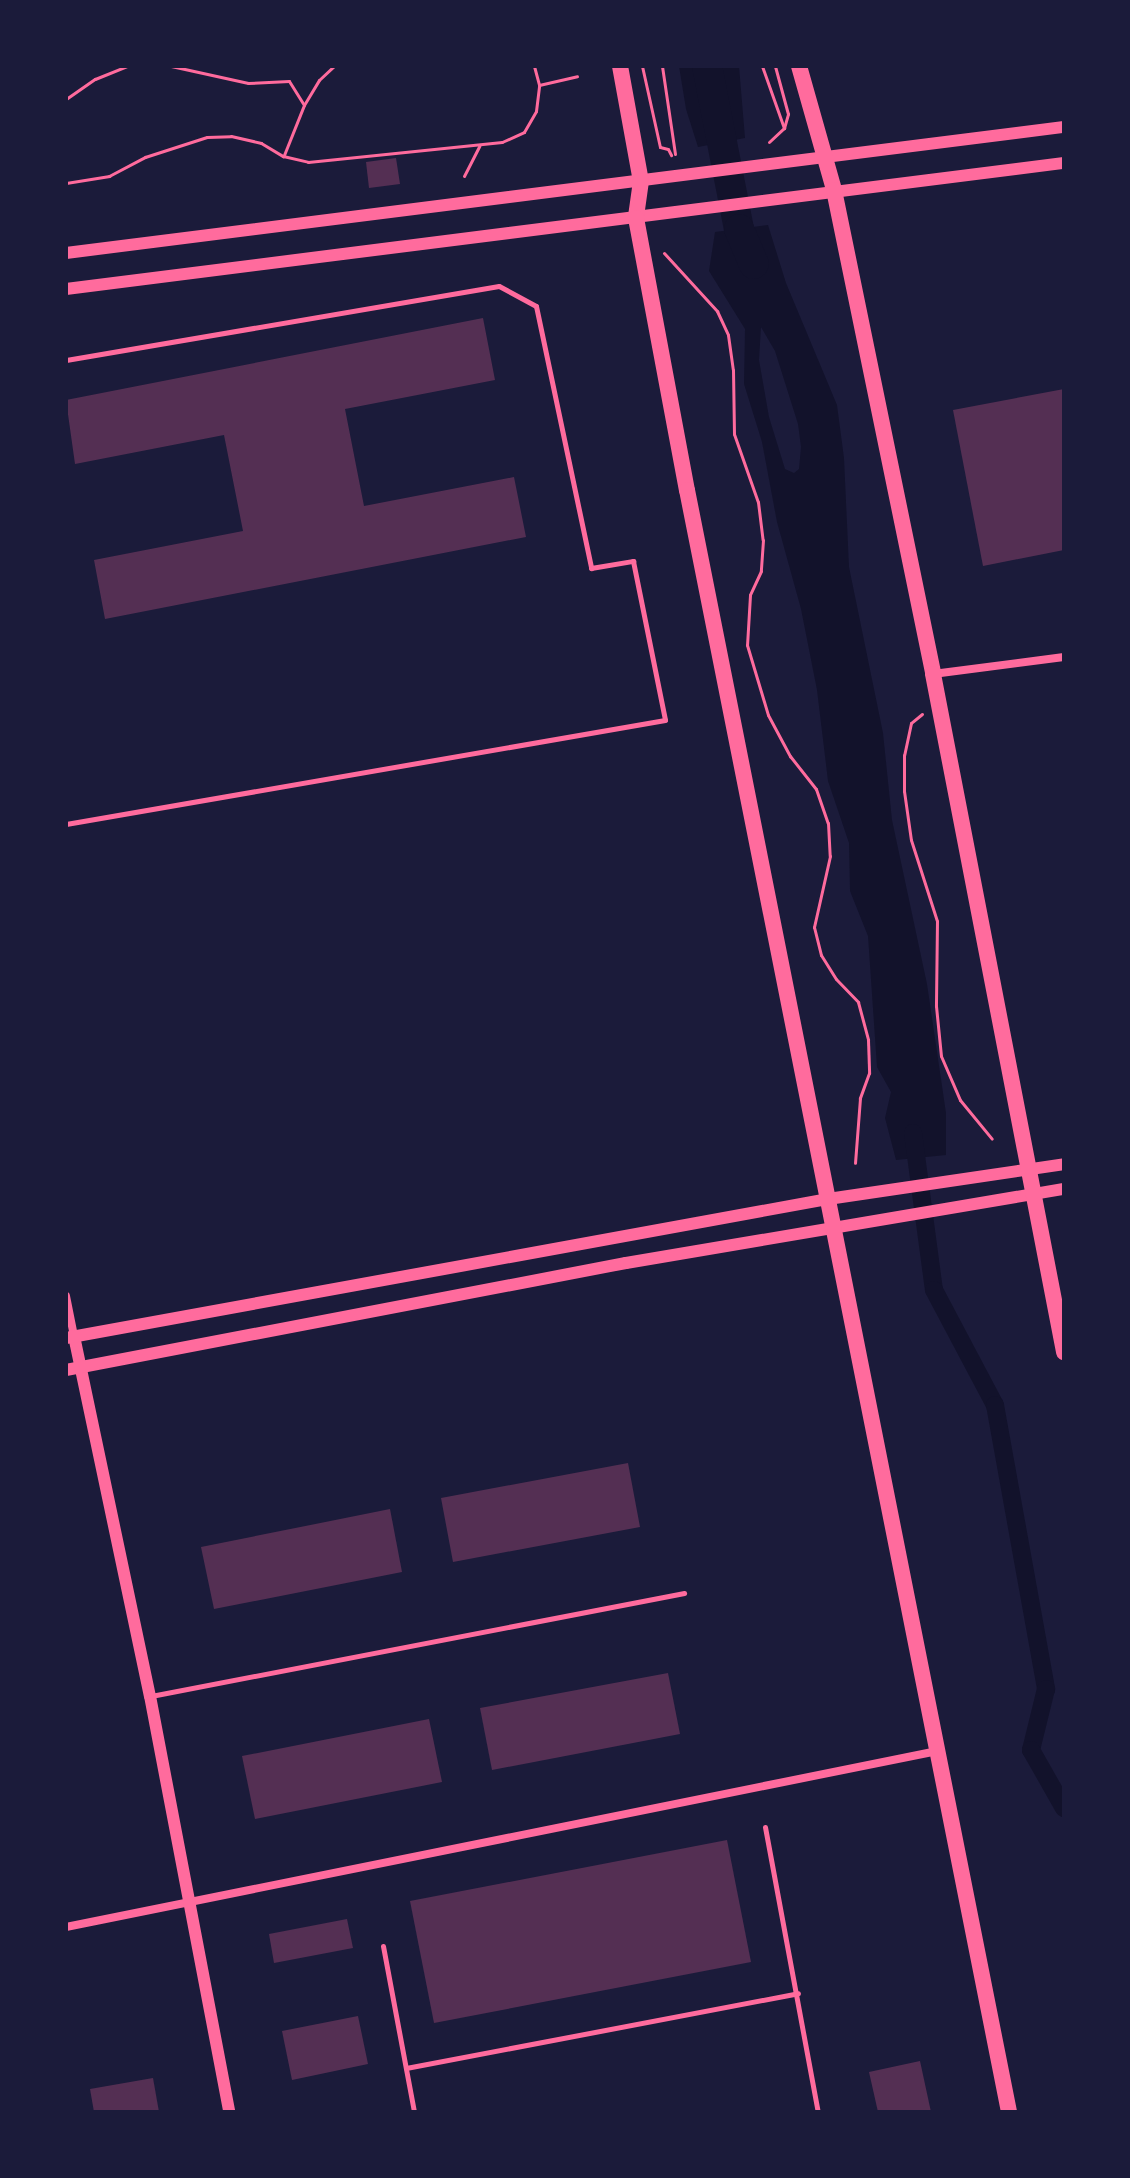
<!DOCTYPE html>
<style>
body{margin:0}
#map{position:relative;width:1130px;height:2178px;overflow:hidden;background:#1b1b3a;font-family:"Space Grotesk",sans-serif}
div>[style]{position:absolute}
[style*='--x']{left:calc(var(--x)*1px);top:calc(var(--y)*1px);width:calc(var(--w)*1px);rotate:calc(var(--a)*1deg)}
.water>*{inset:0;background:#12122b}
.canal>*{height:18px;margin:-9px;padding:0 9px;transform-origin:9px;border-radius:9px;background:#12122b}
.river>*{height:30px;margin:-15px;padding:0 15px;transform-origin:15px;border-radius:15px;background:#12122b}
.building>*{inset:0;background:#542f53}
.path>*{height:3px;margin:-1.5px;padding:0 1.5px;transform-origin:1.5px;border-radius:1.5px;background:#ff6b9d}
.service>*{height:5px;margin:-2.5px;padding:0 2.5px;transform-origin:2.5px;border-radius:2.5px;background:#ff6b9d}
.minor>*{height:8px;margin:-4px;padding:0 4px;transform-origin:4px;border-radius:4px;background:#ff6b9d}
.tertiary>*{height:12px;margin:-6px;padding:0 6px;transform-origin:6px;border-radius:6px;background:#ff6b9d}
.primary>*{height:16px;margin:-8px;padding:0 8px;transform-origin:8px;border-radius:8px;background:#ff6b9d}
span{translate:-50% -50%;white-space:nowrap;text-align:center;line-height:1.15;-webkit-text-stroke:8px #1b1b3a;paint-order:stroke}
.frame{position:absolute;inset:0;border:68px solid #1b1b3a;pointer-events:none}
</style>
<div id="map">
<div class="water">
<div style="clip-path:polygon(679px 66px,739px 66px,745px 138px,698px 147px,686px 109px)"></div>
<div style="clip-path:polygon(evenodd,768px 225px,786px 283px,837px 405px,844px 458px,849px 567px,883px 733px,892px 820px,927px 984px,946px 1113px,946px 1155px,896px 1160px,885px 1118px,891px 1092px,877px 1067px,868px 936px,850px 891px,849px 843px,828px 781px,817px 690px,801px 609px,777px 522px,762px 442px,744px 384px,745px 329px,709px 271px,715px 232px,768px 225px,761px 327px,775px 351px,798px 424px,801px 447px,799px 469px,794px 473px,785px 469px,769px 417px,759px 360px,761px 327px)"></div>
</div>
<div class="canal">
<div style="--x:913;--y:1133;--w:158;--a:82.4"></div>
<div style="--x:934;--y:1290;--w:130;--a:62.1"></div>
<div style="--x:995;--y:1405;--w:289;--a:79.8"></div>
<div style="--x:1046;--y:1689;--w:63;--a:103.8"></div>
<div style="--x:1031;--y:1750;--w:67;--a:60.4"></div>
</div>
<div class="river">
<div style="--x:707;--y:66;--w:166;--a:78.9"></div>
<div style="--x:739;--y:229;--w:38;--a:67"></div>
</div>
<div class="building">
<div style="clip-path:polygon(396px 158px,400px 184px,369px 188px,366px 162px)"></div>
<div style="clip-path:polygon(483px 318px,495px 380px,345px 409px,364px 506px,514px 477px,526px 537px,105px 619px,94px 560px,243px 531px,224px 435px,75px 464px,66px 400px)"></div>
<div style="clip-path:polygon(1064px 389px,1064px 550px,983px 566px,953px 410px)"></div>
<div style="clip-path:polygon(628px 1463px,640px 1527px,453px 1562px,441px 1498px)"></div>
<div style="clip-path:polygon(390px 1509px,402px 1572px,214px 1609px,201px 1547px)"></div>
<div style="clip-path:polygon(668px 1673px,680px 1734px,492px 1770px,480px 1708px)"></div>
<div style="clip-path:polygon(429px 1719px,442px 1782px,255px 1819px,242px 1756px)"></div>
<div style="clip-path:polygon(727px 1840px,751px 1962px,434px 2023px,410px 1901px)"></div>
<div style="clip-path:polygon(347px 1919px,353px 1948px,274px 1963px,269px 1934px)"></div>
<div style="clip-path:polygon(358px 2016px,368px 2064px,292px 2080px,282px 2031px)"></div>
<div style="clip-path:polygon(920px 2061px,931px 2112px,878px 2112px,869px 2072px)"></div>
<div style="clip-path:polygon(153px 2078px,159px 2112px,94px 2112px,90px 2089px)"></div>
</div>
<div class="path">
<div style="--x:171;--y:66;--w:79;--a:12.4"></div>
<div style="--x:248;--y:83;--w:41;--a:-2.8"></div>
<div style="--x:289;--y:81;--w:28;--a:58"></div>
<div style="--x:534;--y:66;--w:20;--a:75"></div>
<div style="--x:642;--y:66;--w:83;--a:77.5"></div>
<div style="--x:660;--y:147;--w:8;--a:14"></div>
<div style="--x:668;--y:149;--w:7;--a:63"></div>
<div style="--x:662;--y:66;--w:89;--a:81.6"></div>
<div style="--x:762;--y:66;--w:66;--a:70.5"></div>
<div style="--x:66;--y:99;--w:35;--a:-35"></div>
<div style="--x:95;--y:79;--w:35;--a:-22"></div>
<div style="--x:769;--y:142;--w:21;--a:-43"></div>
<div style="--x:784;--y:128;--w:15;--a:-74"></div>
<div style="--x:788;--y:114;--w:50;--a:-105.2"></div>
<div style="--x:284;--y:155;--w:54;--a:-68.2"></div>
<div style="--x:304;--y:105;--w:29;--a:-59"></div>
<div style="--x:319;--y:80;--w:21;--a:-43"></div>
<div style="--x:464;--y:176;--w:34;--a:-63"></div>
<div style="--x:66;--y:183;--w:44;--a:-9.2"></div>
<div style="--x:109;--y:176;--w:41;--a:-27.8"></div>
<div style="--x:145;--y:157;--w:65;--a:-17.9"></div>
<div style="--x:207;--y:137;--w:24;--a:-2"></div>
<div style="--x:231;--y:136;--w:31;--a:13"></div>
<div style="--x:261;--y:143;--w:26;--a:31"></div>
<div style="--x:283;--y:156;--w:26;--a:13"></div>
<div style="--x:308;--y:162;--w:195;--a:-5.9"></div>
<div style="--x:502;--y:142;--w:24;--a:-24"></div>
<div style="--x:524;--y:132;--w:24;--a:-60"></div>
<div style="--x:536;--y:111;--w:26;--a:-83"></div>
<div style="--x:539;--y:85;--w:39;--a:-13"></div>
<div style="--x:664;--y:253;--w:79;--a:47.6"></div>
<div style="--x:717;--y:311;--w:26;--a:65"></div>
<div style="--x:728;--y:335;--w:35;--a:82"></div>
<div style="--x:733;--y:370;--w:64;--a:89.1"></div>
<div style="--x:734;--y:434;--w:72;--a:70.6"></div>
<div style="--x:758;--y:502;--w:38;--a:83"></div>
<div style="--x:763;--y:540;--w:31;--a:94"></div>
<div style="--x:761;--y:571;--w:26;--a:115"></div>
<div style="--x:750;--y:595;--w:50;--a:93.4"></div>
<div style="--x:747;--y:645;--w:73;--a:73.3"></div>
<div style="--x:768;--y:715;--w:47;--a:61.8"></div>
<div style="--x:790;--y:756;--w:42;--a:51.8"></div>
<div style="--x:816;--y:789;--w:36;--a:71"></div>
<div style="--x:828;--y:823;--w:33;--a:87"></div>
<div style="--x:830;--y:856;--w:73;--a:102.7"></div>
<div style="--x:814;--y:927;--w:29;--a:76"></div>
<div style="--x:821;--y:955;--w:28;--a:58"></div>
<div style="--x:836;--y:979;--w:32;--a:46"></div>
<div style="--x:858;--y:1002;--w:39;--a:75"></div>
<div style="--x:868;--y:1040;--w:33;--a:88"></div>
<div style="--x:869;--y:1073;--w:27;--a:110"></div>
<div style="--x:860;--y:1098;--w:65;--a:94.4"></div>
<div style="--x:922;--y:714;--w:14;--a:141"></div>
<div style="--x:911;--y:723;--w:33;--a:102"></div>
<div style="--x:904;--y:755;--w:36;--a:90"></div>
<div style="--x:904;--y:791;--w:49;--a:81.9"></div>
<div style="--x:911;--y:840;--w:85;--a:72.2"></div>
<div style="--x:937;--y:921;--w:85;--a:90.7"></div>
<div style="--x:936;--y:1006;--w:50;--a:84.3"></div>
<div style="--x:941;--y:1056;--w:48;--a:66.6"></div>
<div style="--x:960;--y:1100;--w:50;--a:50.6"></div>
</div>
<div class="service">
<div style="--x:66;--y:360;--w:439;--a:-9.7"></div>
<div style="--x:499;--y:286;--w:42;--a:28.4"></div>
<div style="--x:536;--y:306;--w:268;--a:78.1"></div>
<div style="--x:591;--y:568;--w:43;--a:-9.5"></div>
<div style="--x:633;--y:561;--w:162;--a:78.6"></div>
<div style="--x:665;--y:720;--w:608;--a:170.15"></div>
<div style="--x:151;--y:1696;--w:543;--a:-10.94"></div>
<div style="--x:765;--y:1827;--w:290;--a:79.5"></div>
<div style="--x:383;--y:1946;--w:169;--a:79.4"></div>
<div style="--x:406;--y:2068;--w:399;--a:-10.8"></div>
</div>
<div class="minor">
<div style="--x:933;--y:674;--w:132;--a:-7.4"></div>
<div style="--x:66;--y:1296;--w:41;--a:78.7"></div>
<div style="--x:66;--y:1927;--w:889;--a:-11.42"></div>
</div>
<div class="tertiary">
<div style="--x:66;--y:253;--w:1006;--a:-7.2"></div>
<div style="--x:66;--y:289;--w:1006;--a:-7.2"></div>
<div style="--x:74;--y:1336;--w:368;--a:78.1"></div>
<div style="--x:150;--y:1696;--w:423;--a:79.2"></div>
<div style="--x:66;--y:1338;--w:775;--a:-10.34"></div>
<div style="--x:828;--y:1199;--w:239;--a:-8.4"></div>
<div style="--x:66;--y:1370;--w:570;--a:-10.82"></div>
<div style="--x:626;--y:1263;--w:444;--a:-9.6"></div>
</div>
<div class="primary">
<div style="--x:620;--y:66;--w:117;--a:79.7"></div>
<div style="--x:641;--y:181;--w:37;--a:98"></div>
<div style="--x:636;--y:218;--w:277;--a:79.4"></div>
<div style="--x:687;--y:490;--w:1654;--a:78.77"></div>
<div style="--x:799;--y:66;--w:129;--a:74.2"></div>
<div style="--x:834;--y:190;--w:494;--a:78.4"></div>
<div style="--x:933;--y:674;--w:691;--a:79.06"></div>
</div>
<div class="frame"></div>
</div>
